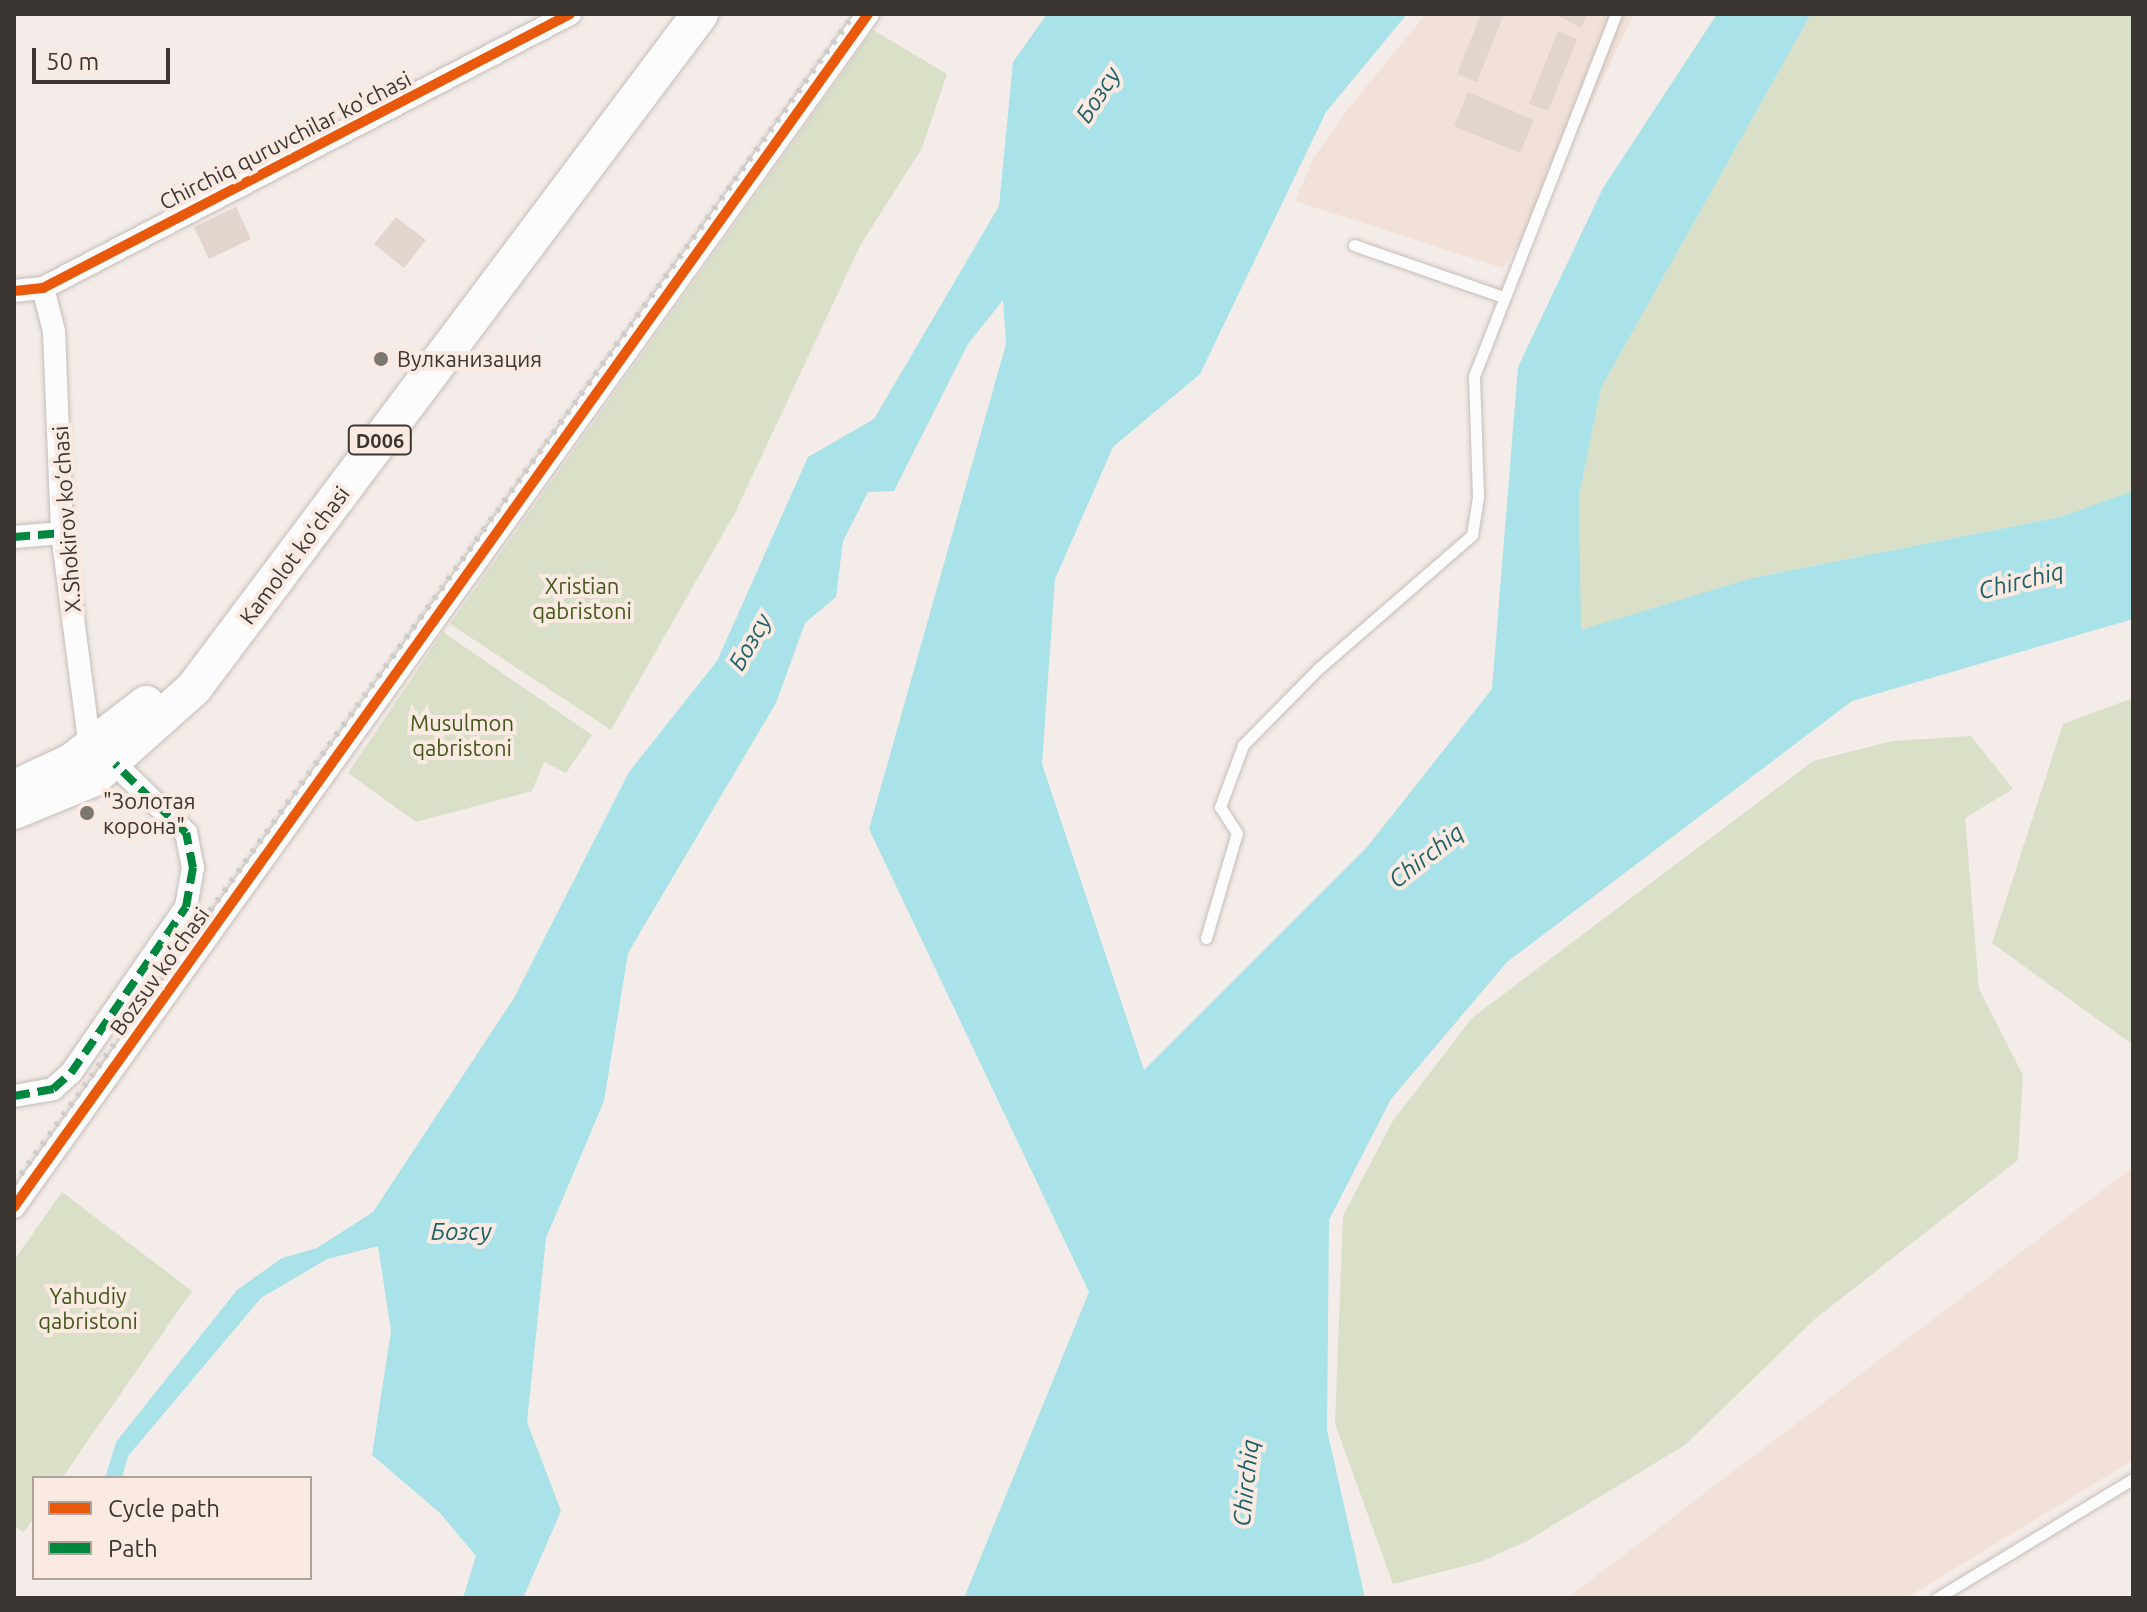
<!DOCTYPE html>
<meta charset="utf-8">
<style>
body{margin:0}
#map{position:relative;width:2147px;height:1612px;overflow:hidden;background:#f4ece8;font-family:Ubuntu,sans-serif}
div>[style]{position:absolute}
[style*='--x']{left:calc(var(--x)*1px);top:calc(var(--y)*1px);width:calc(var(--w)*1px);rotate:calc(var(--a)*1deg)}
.built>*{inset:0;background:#f1e1d8}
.green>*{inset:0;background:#dae0c8}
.water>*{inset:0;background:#a9e2e8}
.building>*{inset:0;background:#e3d4cd}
.roads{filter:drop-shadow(0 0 2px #c4bdb9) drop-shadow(0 0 2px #c4bdb9)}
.lane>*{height:11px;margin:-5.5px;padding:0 5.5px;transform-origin:5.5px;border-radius:5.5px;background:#fdfcfc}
.street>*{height:22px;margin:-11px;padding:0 11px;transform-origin:11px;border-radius:11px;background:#fdfcfc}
.primary>*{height:36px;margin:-18px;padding:0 18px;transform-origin:18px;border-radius:18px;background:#fdfcfc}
.rail>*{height:6px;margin-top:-3px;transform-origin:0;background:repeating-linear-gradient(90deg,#ceccca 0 4px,transparent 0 12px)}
.quiet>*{height:8px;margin-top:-4px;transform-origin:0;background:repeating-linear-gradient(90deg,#00873e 0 16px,transparent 0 24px)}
.cycleway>*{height:10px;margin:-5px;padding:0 5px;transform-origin:5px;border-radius:5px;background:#e8590c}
.dots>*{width:22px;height:22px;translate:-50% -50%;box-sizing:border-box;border:4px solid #faeae2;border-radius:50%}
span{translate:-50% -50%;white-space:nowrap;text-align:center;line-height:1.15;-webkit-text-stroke:8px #faeae2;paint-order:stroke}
.shield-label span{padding:2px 6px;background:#faeae2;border:2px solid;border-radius:6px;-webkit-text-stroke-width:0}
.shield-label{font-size:20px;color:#3c3633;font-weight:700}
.street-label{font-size:22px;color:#3c3633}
.poi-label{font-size:22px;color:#3c3633}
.left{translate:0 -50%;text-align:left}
.park-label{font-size:22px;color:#43581b}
.water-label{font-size:24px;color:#1c6169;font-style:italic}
.frame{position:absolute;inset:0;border:16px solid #3c3633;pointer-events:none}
.legend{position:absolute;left:32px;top:1476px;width:280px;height:104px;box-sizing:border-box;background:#faeae2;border:2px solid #aea29c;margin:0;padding:10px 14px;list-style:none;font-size:24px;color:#3c3633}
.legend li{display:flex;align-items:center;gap:16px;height:40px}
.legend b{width:40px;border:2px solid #aea29c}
.scale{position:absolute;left:32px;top:48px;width:138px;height:36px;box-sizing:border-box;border:4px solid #3c3633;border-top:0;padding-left:10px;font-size:24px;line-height:28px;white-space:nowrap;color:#3c3633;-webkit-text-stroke:6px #faeae2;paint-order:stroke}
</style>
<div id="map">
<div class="built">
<div style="clip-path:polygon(1426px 14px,1634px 14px,1537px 216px,1503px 268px,1295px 201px,1313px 159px,1348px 109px)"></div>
<div style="clip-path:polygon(2133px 1167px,2133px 1460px,1906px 1598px,1567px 1598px)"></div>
</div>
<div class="green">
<div style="clip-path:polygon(1811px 14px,2133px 14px,2133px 491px,2060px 517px,1752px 578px,1580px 631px,1579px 496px,1601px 388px)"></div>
<div style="clip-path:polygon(873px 30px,947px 74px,922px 148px,861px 244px,735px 513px,611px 730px,450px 624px)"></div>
<div style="clip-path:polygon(443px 632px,592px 735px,566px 773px,544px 762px,532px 791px,416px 822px,348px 773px)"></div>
<div style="clip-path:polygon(2133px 698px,2133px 1045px,1992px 943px,2063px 724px)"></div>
<div style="clip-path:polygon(1971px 736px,2013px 789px,1965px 818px,1979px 989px,2023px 1075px,2018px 1160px,1815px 1319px,1685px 1445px,1527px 1541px,1480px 1562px,1393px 1584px,1335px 1424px,1343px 1216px,1392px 1122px,1472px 1018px,1813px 761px,1892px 741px)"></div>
<div style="clip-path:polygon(62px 1192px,192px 1291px,62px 1478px,34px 1478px,34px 1518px,24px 1532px,14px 1526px,14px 1260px)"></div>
</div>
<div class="water">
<div style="clip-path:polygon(1047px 14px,1407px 14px,1326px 112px,1200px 374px,1113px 447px,1055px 579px,1042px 764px,1144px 1070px,1367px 847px,1492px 689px,1518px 367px,1603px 188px,1717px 14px,1811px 14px,1601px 388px,1579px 496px,1581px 630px,1752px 578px,2060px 517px,2133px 491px,2133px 619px,1852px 701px,1507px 962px,1391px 1099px,1329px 1220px,1327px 1430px,1365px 1598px,964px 1598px,1089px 1292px,869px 829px,1006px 344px,1003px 300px,968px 344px,894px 491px,868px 492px,843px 541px,836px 597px,805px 623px,776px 703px,628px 953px,604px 1101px,546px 1238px,527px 1422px,561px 1511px,523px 1598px,463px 1598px,476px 1556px,440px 1513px,372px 1455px,391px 1331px,378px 1246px,327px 1259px,261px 1298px,128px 1456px,122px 1478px,105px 1478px,116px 1442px,237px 1290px,282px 1258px,317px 1248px,373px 1212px,514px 998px,629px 772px,717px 661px,808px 457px,874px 419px,999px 206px,1013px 62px)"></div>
</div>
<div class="building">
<div style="clip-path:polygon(1481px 14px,1504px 14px,1477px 82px,1457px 74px)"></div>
<div style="clip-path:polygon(1555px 14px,1587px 14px,1581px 28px)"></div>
<div style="clip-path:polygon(1558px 31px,1577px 39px,1548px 111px,1529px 104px)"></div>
<div style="clip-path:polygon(1468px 92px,1534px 120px,1520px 153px,1454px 126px)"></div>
<div style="clip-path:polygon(236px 207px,251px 239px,209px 259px,194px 227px)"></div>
<div style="clip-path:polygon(396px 217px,426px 240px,404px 268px,374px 244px)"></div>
</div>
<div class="roads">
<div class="lane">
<div style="--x:1354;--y:245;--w:158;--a:19.2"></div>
<div style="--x:1206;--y:938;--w:109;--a:-73.6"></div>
<div style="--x:1237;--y:833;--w:31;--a:-123"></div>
<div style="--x:1220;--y:807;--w:66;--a:-69.6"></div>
<div style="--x:1243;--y:745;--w:108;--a:-45.4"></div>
<div style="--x:1319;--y:668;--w:203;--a:-41"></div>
<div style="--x:1472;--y:535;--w:38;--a:-81"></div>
<div style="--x:1478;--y:497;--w:121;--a:-91.9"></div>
<div style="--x:1474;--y:376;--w:389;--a:-68.6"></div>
<div style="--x:1937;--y:1598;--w:229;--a:-31.3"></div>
</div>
<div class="street">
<div style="--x:43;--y:288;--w:44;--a:75.7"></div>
<div style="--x:54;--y:331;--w:202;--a:87.7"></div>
<div style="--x:62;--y:533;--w:218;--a:82.6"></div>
<div style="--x:14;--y:291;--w:29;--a:-6"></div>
<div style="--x:43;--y:288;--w:594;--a:-27.47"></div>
<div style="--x:14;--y:537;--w:48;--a:-4.8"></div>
<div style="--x:14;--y:1096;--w:40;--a:-10"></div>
<div style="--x:53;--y:1089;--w:24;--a:-42"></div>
<div style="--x:71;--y:1073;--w:202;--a:-55.3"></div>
<div style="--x:186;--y:907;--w:40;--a:-80"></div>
<div style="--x:193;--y:868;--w:36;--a:-101"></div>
<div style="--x:186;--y:833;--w:99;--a:-135.8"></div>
<div style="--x:14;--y:1207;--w:1467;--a:-54.4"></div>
</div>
<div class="primary">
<div style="--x:19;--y:786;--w:57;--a:-24.8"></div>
<div style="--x:71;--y:762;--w:95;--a:-37.7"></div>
<div style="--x:14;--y:811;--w:84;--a:-22.3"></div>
<div style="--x:92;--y:779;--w:137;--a:-41.7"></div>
<div style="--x:194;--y:688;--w:843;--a:-53.1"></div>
</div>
</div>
<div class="rail">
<div style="--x:14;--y:1184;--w:1440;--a:-54.32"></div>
</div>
<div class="quiet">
<div style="--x:14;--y:537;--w:48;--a:-4.8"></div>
<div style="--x:14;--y:1096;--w:40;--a:-10"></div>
<div style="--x:53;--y:1089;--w:24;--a:-42"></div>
<div style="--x:71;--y:1073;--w:202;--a:-55.3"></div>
<div style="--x:186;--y:907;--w:40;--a:-80"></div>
<div style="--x:193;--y:868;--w:36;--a:-101"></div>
<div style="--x:186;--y:833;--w:99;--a:-135.8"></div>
</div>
<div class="cycleway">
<div style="--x:14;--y:291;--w:29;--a:-6"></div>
<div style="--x:43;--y:288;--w:594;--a:-27.47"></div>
<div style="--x:14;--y:1207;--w:1467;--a:-54.4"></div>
</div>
<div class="dots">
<div style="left:381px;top:359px;background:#7c7672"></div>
<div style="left:87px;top:813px;background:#7c7672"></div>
</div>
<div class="shield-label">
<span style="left:380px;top:440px">D006</span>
</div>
<div class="street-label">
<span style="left:285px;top:140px;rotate:-27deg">Chirchiq quruvchilar ko'chasi</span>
<span style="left:66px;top:519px;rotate:-94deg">X.Shokirov ko‘chasi</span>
<span style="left:294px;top:555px;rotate:-53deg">Kamolot ko‘chasi</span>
<span style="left:159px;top:971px;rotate:-54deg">Bozsuv ko‘chasi</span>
</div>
<div class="poi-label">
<span class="left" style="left:397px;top:359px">Вулканизация</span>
<span class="left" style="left:103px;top:813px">"Золотая<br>корона"</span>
</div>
<div class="park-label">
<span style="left:582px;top:598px">Xristian<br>qabristoni</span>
<span style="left:462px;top:735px">Musulmon<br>qabristoni</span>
<span style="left:88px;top:1308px">Yahudiy<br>qabristoni</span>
</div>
<div class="water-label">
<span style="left:1098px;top:95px;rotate:-57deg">Бозсу</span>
<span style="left:2021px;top:581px;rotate:-14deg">Chirchiq</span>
<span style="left:750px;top:642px;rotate:-60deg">Бозсу</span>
<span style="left:1426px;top:856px;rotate:-38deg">Chirchiq</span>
<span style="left:461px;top:1232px">Бозсу</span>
<span style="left:1246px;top:1483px;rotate:-84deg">Chirchiq</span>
</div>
<div class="frame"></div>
<ul class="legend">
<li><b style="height:10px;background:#e8590c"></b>Cycle path</li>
<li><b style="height:10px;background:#00873e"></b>Path</li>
</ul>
<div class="scale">50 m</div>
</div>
